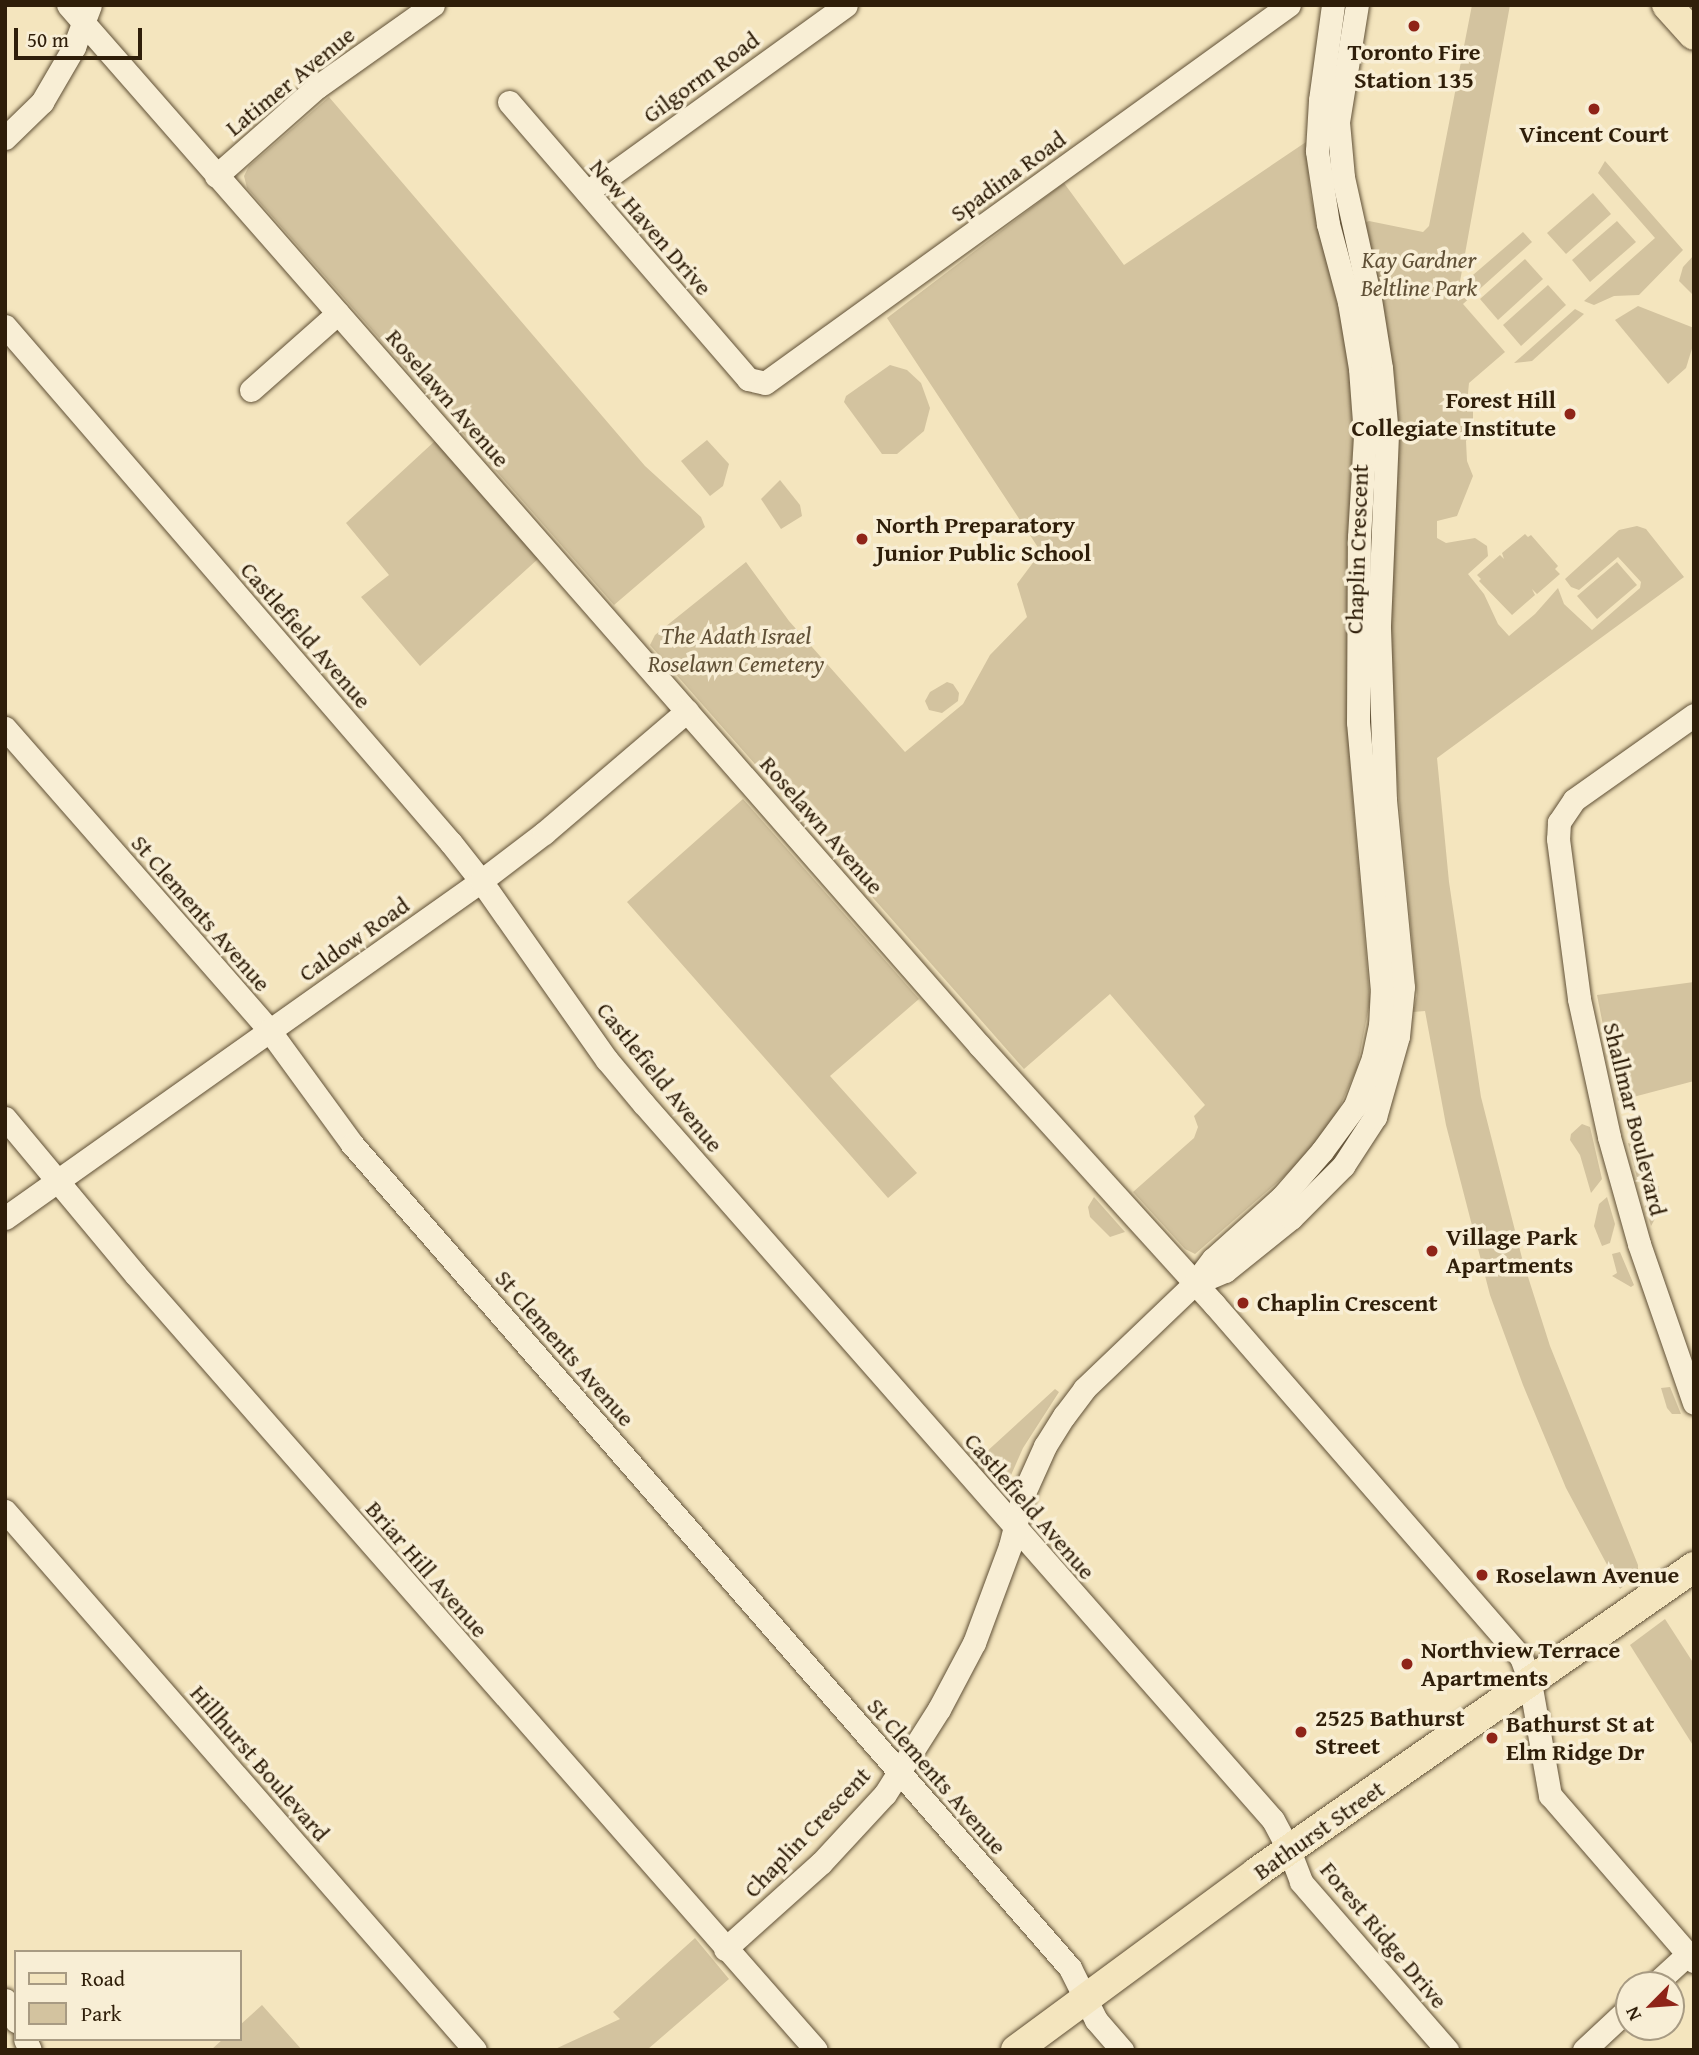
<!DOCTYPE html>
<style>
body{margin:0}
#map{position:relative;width:1699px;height:2055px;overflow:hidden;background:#f4e5be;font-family:"Gentium Book Plus",serif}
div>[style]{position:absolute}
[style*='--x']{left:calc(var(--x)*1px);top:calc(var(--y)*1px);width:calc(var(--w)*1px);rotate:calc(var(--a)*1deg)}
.green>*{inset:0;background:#d3c39f}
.roads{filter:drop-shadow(0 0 2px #605036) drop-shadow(0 0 2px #605036)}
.minor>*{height:23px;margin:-11.5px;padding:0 11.5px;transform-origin:11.5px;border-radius:11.5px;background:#f8eed5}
.major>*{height:30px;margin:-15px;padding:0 15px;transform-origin:15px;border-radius:15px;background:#f4e5be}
.dots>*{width:19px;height:19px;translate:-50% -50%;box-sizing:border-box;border:4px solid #f8eed5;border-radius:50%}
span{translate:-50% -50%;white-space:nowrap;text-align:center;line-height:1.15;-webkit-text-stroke:7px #f8eed5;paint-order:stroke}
.poi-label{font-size:24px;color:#2f1e09;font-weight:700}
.right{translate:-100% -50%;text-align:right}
.left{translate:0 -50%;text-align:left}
.street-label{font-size:24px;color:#2f1e09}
.park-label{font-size:24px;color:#605036;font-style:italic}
.frame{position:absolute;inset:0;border:7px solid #2f1e09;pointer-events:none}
.legend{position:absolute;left:14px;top:1950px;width:228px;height:91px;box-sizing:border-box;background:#f8eed5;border:2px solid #a89b83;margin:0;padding:9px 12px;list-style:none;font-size:21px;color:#2f1e09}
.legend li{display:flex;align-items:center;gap:14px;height:35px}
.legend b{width:35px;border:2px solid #a89b83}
.north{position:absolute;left:1615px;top:1971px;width:70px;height:70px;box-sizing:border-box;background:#f8eed5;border:2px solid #a89b83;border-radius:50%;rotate:245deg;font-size:19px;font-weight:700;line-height:28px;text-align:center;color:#2f1e09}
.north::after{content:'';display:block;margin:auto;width:24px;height:32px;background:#8f2418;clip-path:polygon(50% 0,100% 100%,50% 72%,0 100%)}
.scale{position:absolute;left:14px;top:28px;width:128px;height:32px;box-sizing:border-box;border:4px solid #2f1e09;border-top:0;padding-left:9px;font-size:21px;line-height:24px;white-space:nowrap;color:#2f1e09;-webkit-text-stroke:5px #f8eed5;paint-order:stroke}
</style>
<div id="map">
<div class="green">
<div style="clip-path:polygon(1472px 5px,1510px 5px,1459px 287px,1523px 232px,1532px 242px,1463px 304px,1505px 352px,1469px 383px,1467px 403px,1473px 411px,1473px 427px,1466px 441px,1467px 461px,1473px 476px,1457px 516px,1437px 521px,1437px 538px,1446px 543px,1475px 538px,1487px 546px,1488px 556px,1468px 574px,1484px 594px,1498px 624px,1509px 636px,1535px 614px,1558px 588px,1564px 604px,1592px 630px,1640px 588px,1641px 582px,1618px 557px,1579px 590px,1571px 587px,1565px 579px,1619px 530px,1637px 526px,1646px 529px,1684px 577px,1437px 758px,1449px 882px,1481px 1097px,1522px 1258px,1550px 1346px,1638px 1565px,1638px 1575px,1620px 1589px,1566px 1488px,1523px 1385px,1490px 1295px,1446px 1125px,1425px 1011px,1413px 1012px,1417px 995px,1392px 722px,1390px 613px,1399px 439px,1395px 380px,1383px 304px,1362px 224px,1369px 221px,1423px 232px,1429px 226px)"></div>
<div style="clip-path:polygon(329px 97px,645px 466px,701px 517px,705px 527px,614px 605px,247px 188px,244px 176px,249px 166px)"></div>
<div style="clip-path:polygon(1306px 142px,1310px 194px,1341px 320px,1350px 381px,1353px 441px,1347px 550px,1347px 660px,1350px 769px,1370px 1001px,1357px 1068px,1336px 1115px,1317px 1142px,1295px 1167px,1195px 1254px,1185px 1249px,1133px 1192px,1194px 1138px,1198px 1127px,1194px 1116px,1205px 1105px,1110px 994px,1024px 1069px,650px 645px,655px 635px,746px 562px,789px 621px,905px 752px,963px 704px,990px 655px,1027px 617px,1017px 584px,1041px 552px,887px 318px,1064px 183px,1124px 265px)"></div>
<div style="clip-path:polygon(1605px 161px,1683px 250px,1639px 295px,1614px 296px,1594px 305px,1584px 301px,1655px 238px,1598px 173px)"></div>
<div style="clip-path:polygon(1593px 193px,1611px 214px,1566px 254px,1547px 233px)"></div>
<div style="clip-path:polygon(1617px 221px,1636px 242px,1590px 282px,1572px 260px)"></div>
<div style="clip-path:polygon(1694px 255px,1694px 296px,1679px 281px,1683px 267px)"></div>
<div style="clip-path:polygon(1525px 259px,1543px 279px,1498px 320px,1480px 299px)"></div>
<div style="clip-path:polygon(1548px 285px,1566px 305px,1521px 346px,1503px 325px)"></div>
<div style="clip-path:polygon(1638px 306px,1694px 328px,1694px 342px,1686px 368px,1668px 384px,1615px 320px)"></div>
<div style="clip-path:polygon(1575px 309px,1584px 314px,1532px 361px,1514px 363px)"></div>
<div style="clip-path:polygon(890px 365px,907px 370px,921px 383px,930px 408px,924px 431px,897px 454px,882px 454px,844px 402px,846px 396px)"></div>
<div style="clip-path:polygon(436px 440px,539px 558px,420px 666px,361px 597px,389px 575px,346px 523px)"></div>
<div style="clip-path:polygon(707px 440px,729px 464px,723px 486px,710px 496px,681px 461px)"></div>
<div style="clip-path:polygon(780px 480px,800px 505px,802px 516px,781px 529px,761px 499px)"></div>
<div style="clip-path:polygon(1525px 534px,1528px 537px,1531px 535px,1558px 566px,1555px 569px,1560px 574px,1537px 594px,1532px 589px,1535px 595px,1512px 615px,1479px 581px,1481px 579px,1477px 575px,1500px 555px,1504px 559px,1502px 553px)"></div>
<div style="clip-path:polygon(1617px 562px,1637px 585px,1597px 619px,1577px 596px)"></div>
<div style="clip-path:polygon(947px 682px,953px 684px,959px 693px,958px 701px,942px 713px,929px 710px,925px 701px,930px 692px)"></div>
<div style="clip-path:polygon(743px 799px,919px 999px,830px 1076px,917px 1173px,888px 1198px,627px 902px)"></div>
<div style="clip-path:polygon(1694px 982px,1694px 1081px,1618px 1101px,1597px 995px)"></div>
<div style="clip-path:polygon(1582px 1124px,1590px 1127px,1602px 1179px,1591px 1193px,1580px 1155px,1570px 1140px,1571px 1134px)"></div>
<div style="clip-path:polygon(1628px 1143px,1639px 1147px,1647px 1155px,1655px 1172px,1637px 1178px)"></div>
<div style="clip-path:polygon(1659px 1186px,1660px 1210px,1651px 1226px,1641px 1192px)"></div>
<div style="clip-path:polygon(1094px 1197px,1125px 1232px,1110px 1237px,1090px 1217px,1088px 1207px)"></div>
<div style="clip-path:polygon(1607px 1197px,1615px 1224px,1610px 1243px,1602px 1246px,1594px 1226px,1599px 1204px)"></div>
<div style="clip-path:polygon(1620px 1252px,1634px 1285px,1631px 1287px,1612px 1276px,1617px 1273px,1612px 1254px)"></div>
<div style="clip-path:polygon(1670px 1387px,1681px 1414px,1672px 1414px,1667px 1408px,1661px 1388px)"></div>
<div style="clip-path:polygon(1055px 1389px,1059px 1392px,1023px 1448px,1008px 1482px,1000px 1490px,995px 1489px,972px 1465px)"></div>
<div style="clip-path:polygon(1665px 1619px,1694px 1664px,1694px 1747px,1630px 1645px)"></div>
<div style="clip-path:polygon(695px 1938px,729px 1979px,648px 2049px,553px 2050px,620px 2019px,613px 2012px)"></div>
<div style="clip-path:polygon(262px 2005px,302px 2050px,211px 2050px,223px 2039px,240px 2039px,240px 2025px)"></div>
</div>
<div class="roads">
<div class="minor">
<div style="--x:68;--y:5;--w:1384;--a:48.78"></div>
<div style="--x:980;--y:1046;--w:348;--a:47.8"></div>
<div style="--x:1214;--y:1304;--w:468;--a:49"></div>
<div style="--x:1521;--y:1657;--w:27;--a:70"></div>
<div style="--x:1530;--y:1682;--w:115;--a:80"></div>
<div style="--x:1550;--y:1795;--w:220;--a:49.1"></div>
<div style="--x:509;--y:102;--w:366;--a:49.2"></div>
<div style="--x:748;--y:379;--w:17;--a:13"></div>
<div style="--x:765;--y:383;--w:646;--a:-35.81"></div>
<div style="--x:5;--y:138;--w:52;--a:-44.2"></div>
<div style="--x:42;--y:102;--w:64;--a:-59.8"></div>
<div style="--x:74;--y:47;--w:45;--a:-69.1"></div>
<div style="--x:216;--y:176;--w:135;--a:-41.4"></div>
<div style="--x:317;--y:87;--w:142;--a:-35.3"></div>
<div style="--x:587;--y:192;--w:319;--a:-35.8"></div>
<div style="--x:5;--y:326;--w:683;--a:49.22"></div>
<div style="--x:451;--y:843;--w:48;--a:51.7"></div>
<div style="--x:481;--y:881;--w:219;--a:54.9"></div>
<div style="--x:607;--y:1060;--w:56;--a:50.1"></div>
<div style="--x:643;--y:1103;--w:954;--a:48.7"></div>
<div style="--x:1273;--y:1820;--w:34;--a:62"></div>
<div style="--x:1289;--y:1850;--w:34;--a:69"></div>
<div style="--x:1301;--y:1882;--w:223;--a:49"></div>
<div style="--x:251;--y:390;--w:116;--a:-41.5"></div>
<div style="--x:1694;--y:715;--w:147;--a:144.7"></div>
<div style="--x:1574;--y:800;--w:27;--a:124"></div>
<div style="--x:1559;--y:822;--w:17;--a:93"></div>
<div style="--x:1558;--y:839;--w:161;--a:82.5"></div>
<div style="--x:1579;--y:999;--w:141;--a:77.7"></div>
<div style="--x:1609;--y:1137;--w:111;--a:74.3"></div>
<div style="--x:1639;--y:1244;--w:168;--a:70.9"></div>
<div style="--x:5;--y:728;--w:401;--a:48.8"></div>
<div style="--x:269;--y:1030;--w:141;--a:53.9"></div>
<div style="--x:352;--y:1144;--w:1093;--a:48.93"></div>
<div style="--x:1070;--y:1968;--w:58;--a:63.4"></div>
<div style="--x:1096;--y:2020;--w:40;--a:49"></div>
<div style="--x:5;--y:1118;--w:203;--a:50.2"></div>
<div style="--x:135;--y:1274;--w:1032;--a:48.73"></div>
<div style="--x:5;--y:1218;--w:583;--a:-35.3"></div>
<div style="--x:481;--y:881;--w:79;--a:-37.3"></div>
<div style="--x:544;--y:833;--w:188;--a:-40.5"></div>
<div style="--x:1194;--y:1284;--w:34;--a:-23"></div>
<div style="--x:1225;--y:1271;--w:85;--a:-38.8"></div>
<div style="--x:1291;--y:1218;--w:74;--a:-45"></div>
<div style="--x:1343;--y:1166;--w:59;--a:-56.9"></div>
<div style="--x:1375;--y:1117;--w:84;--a:-74.1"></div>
<div style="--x:1398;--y:1036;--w:49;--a:-84.2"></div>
<div style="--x:1403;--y:987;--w:188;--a:-95.5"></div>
<div style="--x:1385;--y:800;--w:175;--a:-92"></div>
<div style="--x:1379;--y:625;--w:190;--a:-87.6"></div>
<div style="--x:1387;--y:435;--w:67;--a:-95.1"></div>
<div style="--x:1381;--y:368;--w:70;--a:-99.1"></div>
<div style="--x:1370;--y:299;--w:125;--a:-102.5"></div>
<div style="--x:1343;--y:177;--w:55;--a:-95.2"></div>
<div style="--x:1338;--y:122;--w:119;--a:-80.8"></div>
<div style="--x:5;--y:1511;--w:715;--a:48.91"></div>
<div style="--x:725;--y:1949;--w:129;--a:-41.9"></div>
<div style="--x:821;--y:1863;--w:94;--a:-47.2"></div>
<div style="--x:885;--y:1794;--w:101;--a:-57.6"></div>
<div style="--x:939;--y:1709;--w:75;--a:-62.1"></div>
<div style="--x:974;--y:1643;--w:103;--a:-69.6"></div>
<div style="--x:1010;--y:1546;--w:53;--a:-75.7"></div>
<div style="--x:1023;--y:1495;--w:54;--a:-65.8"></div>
<div style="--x:1045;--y:1446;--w:36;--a:-58"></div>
<div style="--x:1064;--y:1416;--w:34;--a:-53"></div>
<div style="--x:1084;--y:1389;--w:152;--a:-43.7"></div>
<div style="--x:1194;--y:1284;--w:31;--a:-53"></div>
<div style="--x:1213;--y:1259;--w:93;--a:-41.9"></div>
<div style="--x:1282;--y:1197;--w:61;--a:-49"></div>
<div style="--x:1322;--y:1151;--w:56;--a:-53.7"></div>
<div style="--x:1355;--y:1106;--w:51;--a:-69.4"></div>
<div style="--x:1373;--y:1058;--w:33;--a:-78"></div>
<div style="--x:1380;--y:1026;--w:35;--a:-87"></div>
<div style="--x:1382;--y:991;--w:270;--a:-95.1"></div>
<div style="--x:1358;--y:722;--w:185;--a:-89.7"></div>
<div style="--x:1359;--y:537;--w:102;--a:-86.6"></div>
<div style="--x:1365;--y:435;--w:67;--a:-94.3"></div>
<div style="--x:1360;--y:368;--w:67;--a:-99.5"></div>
<div style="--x:1349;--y:302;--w:81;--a:-105.1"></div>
<div style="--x:1328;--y:224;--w:74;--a:-98.6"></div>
<div style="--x:1317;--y:151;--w:51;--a:-86.6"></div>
<div style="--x:1320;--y:100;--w:96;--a:-82.2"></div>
<div style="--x:1654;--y:1985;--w:46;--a:-42.4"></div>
<div style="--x:5;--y:2000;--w:24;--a:62"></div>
<div style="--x:25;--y:2039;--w:12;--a:66"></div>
<div style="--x:1584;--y:2050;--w:62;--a:-43"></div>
</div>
<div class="major">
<div style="--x:1667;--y:5;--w:40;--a:48"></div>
<div style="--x:1016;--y:2050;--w:300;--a:-36.4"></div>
<div style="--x:1257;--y:1872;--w:533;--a:-34.91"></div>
</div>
</div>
<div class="dots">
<div style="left:1414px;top:26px;background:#8f2418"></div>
<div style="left:1594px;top:109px;background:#8f2418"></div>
<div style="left:1570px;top:414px;background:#8f2418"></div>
<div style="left:862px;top:539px;background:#8f2418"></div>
<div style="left:1432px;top:1251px;background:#8f2418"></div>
<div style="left:1243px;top:1303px;background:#8f2418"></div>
<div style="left:1482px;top:1575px;background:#8f2418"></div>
<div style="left:1407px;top:1664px;background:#8f2418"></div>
<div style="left:1301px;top:1732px;background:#8f2418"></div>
<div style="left:1492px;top:1738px;background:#8f2418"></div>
</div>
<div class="poi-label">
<span style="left:1414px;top:66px">Toronto Fire<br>Station 135</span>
<span style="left:1594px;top:134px">Vincent Court</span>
<span class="right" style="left:1556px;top:414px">Forest Hill<br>Collegiate Institute</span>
<span class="left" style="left:876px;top:539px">North Preparatory<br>Junior Public School</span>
<span class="left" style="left:1446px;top:1251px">Village Park<br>Apartments</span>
<span class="left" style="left:1257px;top:1303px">Chaplin Crescent</span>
<span class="left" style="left:1496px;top:1575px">Roselawn Avenue</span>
<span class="left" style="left:1421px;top:1664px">Northview Terrace<br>Apartments</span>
<span class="left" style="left:1315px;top:1732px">2525 Bathurst<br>Street</span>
<span class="left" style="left:1506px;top:1738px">Bathurst St at<br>Elm Ridge Dr</span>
</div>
<div class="street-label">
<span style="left:701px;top:77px;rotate:-36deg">Gilgorm Road</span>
<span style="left:290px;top:81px;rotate:-39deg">Latimer Avenue</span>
<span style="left:1008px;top:176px;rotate:-36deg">Spadina Road</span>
<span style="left:651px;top:227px;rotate:49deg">New Haven Drive</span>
<span style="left:448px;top:398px;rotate:49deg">Roselawn Avenue</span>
<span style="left:1357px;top:549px;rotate:-88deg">Chaplin Crescent</span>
<span style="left:306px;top:635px;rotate:49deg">Castlefield Avenue</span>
<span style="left:822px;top:825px;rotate:49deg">Roselawn Avenue</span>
<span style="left:201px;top:913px;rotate:49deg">St Clements Avenue</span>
<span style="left:354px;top:939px;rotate:-35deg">Caldow Road</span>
<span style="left:660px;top:1077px;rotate:51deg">Castlefield Avenue</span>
<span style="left:1635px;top:1119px;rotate:76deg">Shallmar Boulevard</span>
<span style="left:565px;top:1348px;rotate:49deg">St Clements Avenue</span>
<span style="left:1030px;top:1506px;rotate:49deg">Castlefield Avenue</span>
<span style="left:427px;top:1569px;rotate:49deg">Briar Hill Avenue</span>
<span style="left:260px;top:1763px;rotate:49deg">Hillhurst Boulevard</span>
<span style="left:937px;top:1776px;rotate:49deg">St Clements Avenue</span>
<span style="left:1319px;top:1830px;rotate:-35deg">Bathurst Street</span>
<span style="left:807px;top:1832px;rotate:-46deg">Chaplin Crescent</span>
<span style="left:1384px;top:1935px;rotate:50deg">Forest Ridge Drive</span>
</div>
<div class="park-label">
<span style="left:1419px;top:274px">Kay Gardner<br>Beltline Park</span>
<span style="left:736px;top:650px">The Adath Israel<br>Roselawn Cemetery</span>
</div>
<div class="frame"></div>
<ul class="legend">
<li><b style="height:9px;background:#f4e5be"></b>Road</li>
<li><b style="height:19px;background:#d3c39f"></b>Park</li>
</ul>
<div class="north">N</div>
<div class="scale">50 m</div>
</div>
